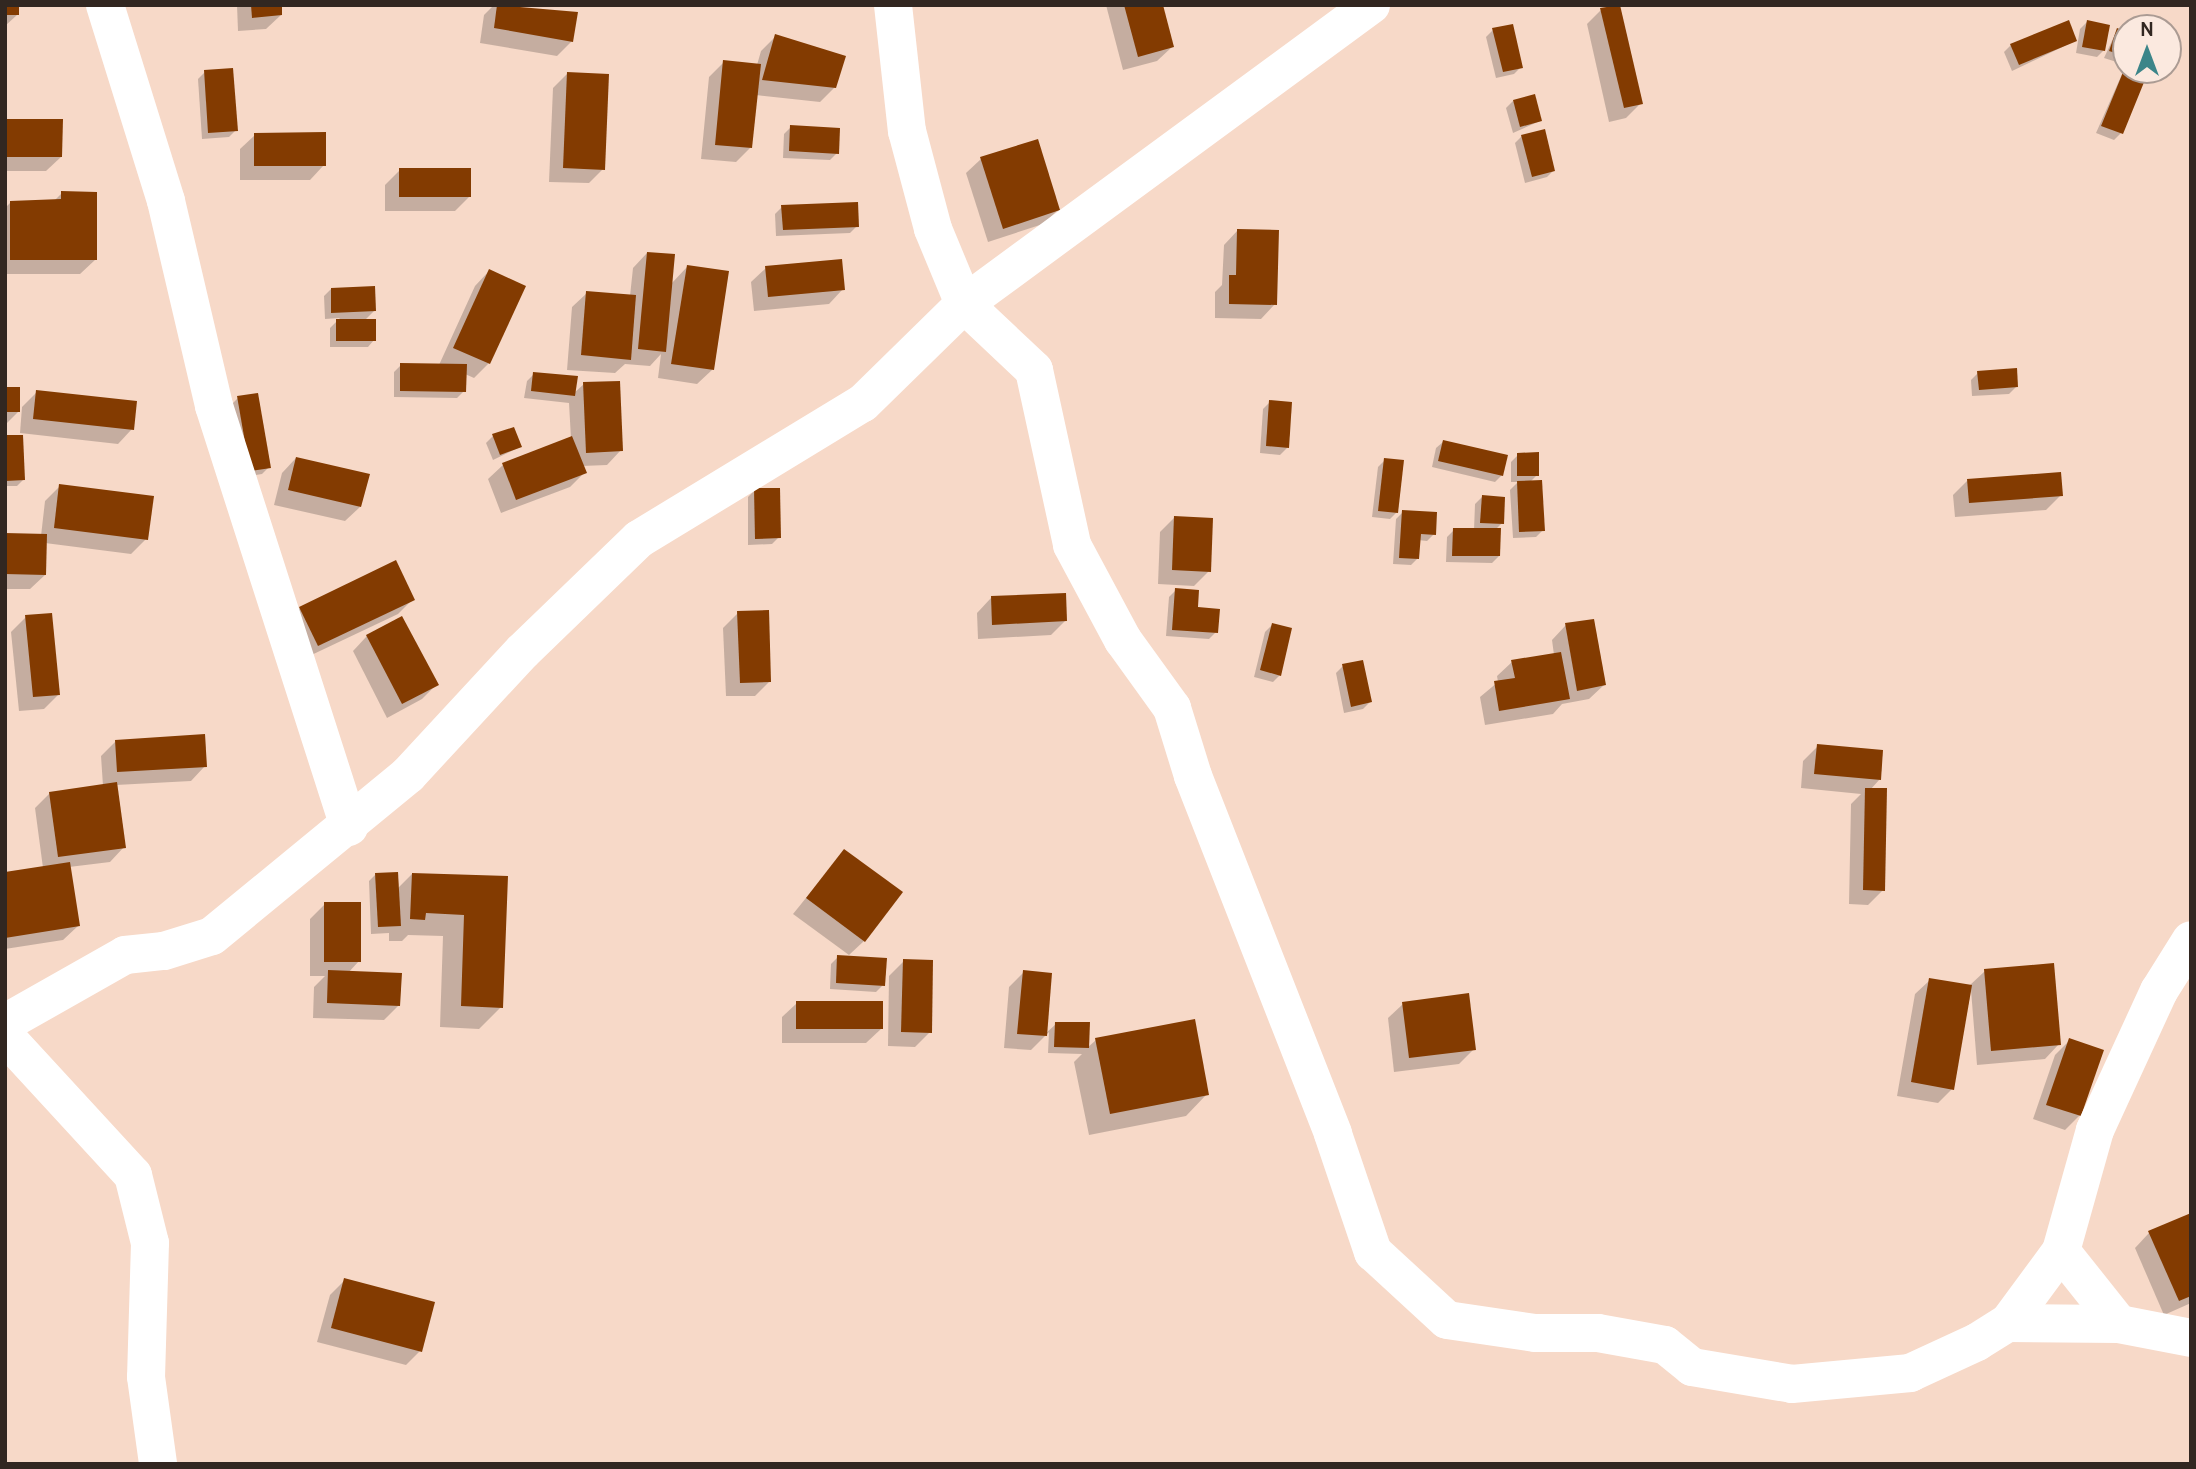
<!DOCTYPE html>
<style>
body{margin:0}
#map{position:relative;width:2196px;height:1469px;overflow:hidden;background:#f7d9c8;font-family:Cabin,sans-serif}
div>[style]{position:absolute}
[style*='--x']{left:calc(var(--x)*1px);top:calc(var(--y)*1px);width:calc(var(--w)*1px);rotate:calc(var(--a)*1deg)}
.shadow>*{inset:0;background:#0003}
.building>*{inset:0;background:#833b01}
.street>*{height:38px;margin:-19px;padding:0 19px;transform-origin:19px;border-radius:19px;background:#fff}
span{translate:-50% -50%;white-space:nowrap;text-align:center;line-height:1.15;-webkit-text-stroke:7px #fbe9df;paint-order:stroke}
.frame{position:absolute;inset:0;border:7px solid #322721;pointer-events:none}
.north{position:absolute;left:2112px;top:14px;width:70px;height:70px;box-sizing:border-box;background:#fbe9df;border:2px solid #ab9b93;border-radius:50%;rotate:0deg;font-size:19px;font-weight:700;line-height:28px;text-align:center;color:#322721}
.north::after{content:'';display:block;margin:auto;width:24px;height:32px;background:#3c8589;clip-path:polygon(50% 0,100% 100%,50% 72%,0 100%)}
</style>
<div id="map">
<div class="shadow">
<div style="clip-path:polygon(5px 5px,17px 15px,5px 26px)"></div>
<div style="clip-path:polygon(237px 5px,280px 5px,281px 15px,266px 29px,238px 31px)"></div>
<div style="clip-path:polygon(494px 5px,576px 14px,572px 41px,557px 56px,480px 43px,484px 15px)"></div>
<div style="clip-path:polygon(1106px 5px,1161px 5px,1172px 47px,1157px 61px,1123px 70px)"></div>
<div style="clip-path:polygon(1601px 10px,1641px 103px,1626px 118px,1609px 122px,1587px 24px)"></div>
<div style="clip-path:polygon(2087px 22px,2104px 50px,2097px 57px,2076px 53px,2080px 29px)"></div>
<div style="clip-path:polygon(1493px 30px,1521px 67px,1514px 74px,1496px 78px,1486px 37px)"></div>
<div style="clip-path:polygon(2117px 30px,2126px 33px,2126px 70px,2121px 133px,2114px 140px,2096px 133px,2126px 65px,2104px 58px)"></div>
<div style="clip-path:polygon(776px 36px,835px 87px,820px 102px,756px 95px,750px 148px,736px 162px,701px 159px,709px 77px,724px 62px,757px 65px,761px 51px)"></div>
<div style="clip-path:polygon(2075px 41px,2012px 71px,2004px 52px,2011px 45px)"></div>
<div style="clip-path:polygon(205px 72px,236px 130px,229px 137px,202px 139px,198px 79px)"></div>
<div style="clip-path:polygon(567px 74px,603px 169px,589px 183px,549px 182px,553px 88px)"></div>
<div style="clip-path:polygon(1513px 101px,1540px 121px,1513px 133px,1506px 108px)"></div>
<div style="clip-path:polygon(5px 121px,61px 157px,46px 171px,5px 171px)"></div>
<div style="clip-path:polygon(791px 127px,837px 153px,830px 160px,783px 158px,784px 134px)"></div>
<div style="clip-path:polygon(255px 135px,324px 165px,310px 180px,240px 180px,240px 149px)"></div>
<div style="clip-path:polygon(1522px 136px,1554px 170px,1547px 177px,1525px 183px,1515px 143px)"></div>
<div style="clip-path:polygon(981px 159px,1058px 210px,1043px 224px,988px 242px,966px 173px)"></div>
<div style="clip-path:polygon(400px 170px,470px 196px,455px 211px,385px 211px,385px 185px)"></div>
<div style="clip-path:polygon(62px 193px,95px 260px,80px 274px,5px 274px,5px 208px,11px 202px,54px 201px)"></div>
<div style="clip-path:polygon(782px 207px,857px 226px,850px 233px,776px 236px,775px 214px)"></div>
<div style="clip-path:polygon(1238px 230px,1275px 304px,1261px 319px,1215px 318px,1215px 292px,1222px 285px,1224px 245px)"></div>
<div style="clip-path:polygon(647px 253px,671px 284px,687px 267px,712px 370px,697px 384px,658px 378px,661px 354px,650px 366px,625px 364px,615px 373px,567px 370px,572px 307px,587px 293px,630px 296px,633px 268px)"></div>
<div style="clip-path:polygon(766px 268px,843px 289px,829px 304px,754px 311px,751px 282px)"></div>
<div style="clip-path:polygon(489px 271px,489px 363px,474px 378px,465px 374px,464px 391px,457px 398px,394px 397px,394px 372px,401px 365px,439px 365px,475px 286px)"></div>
<div style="clip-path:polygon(331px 289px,374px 311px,364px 321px,374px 340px,368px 347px,330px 347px,330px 328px,340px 318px,325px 319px,324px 296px)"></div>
<div style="clip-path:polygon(1978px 373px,2016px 387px,2009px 394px,1972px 396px,1971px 380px)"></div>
<div style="clip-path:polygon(534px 374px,574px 393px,584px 384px,621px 450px,607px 465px,582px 466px,585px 472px,570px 487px,501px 513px,488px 479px,503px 465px,571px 439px,569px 403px,524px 398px,527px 381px)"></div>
<div style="clip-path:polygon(5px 388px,18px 412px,5px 425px)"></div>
<div style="clip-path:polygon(37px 392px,132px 429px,118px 444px,20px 433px,22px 407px)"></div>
<div style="clip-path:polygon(238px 398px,269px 467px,262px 474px,244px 477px,231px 405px)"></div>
<div style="clip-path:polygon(1270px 402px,1287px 448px,1280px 455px,1260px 453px,1263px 409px)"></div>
<div style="clip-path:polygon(493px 436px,520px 447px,493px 460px,486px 443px)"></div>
<div style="clip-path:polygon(5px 437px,24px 479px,17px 486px,5px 486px)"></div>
<div style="clip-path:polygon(1443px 442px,1502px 475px,1495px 482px,1432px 467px,1436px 448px)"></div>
<div style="clip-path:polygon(1518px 455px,1537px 475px,1530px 482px,1543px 530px,1536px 537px,1513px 538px,1510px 490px,1518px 482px,1511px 482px,1511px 462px)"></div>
<div style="clip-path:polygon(296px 458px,360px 507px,345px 521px,274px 505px,282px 473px)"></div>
<div style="clip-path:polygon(1385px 460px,1397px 512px,1390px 519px,1372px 517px,1378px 467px)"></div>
<div style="clip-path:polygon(1967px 481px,2061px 495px,2046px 510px,1955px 517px,1953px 495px)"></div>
<div style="clip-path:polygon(60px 486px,146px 539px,131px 554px,45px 543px,45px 575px,30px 589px,5px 589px,5px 535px,41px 536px,45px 501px)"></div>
<div style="clip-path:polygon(755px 490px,779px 537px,772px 544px,748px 545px,748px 497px)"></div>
<div style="clip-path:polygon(1482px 497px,1502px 523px,1495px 530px,1499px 556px,1492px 563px,1446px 562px,1447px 537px,1454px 530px,1474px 530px,1475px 504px)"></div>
<div style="clip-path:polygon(1403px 512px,1434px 534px,1427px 541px,1418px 540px,1418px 558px,1411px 565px,1393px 564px,1396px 519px)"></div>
<div style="clip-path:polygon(1175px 517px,1209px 571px,1194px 586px,1158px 584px,1160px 532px)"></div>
<div style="clip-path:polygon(1176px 590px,1216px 632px,1209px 639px,1166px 636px,1169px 597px)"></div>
<div style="clip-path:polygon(991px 598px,1065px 621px,1051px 635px,978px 639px,977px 613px)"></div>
<div style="clip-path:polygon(413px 599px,398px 614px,303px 659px,286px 623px,300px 608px)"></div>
<div style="clip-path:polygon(738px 613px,770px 681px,755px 696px,726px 696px,723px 628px)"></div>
<div style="clip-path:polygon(26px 617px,59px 694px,44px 709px,19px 711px,11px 632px)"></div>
<div style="clip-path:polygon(1272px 625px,1280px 675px,1273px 682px,1254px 677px,1265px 632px)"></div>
<div style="clip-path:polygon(1566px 625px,1604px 685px,1589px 699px,1562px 704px,1553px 714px,1485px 725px,1480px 697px,1498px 682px,1497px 676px,1512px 662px,1554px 655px,1552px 640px)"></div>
<div style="clip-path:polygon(367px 636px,436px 685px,422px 699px,387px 718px,353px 651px)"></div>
<div style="clip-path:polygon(1343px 666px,1370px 702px,1363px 709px,1344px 713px,1336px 673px)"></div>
<div style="clip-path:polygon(116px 741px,205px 766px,191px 781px,116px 785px,124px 847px,110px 862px,69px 867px,78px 926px,63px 940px,5px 949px,5px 873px,43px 868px,35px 808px,50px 793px,103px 786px,101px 756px)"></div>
<div style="clip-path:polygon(1818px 746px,1880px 779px,1870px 790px,1883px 890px,1868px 905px,1849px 904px,1851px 804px,1861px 794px,1801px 788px,1803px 761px)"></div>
<div style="clip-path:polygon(844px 851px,864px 941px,849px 955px,793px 914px)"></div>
<div style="clip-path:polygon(376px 874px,397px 889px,412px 874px,506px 878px,501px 1007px,479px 1029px,440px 1027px,443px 936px,408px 935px,402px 941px,389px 941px,389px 933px,371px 934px,369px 881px)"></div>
<div style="clip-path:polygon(325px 904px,359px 961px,348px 973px,399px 1005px,384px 1020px,313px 1018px,314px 987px,325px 976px,310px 976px,310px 919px)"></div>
<div style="clip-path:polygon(838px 957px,883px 985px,876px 992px,830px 989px,831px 964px)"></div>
<div style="clip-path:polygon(904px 961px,930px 1032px,915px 1047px,888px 1046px,889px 976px)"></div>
<div style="clip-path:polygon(1985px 971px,2059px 1044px,2045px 1059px,1977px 1065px,1971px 990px,1952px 1089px,1938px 1103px,1897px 1096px,1915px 994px,1930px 980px,1969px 986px)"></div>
<div style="clip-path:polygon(1024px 972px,1045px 1034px,1056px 1024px,1088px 1024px,1087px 1048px,1096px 1040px,1207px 1094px,1186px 1116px,1089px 1135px,1074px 1062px,1082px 1054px,1048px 1053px,1049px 1032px,1031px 1050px,1004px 1048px,1009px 987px)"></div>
<div style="clip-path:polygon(797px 1003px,881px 1029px,866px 1043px,782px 1043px,782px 1017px)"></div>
<div style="clip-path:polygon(1403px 1004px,1474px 1049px,1459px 1064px,1394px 1072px,1388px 1018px)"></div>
<div style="clip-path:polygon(2070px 1040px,2080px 1115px,2065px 1130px,2033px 1119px,2055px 1055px)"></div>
<div style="clip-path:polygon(2191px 1215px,2191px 1303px,2164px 1315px,2135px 1248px,2149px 1233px)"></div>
<div style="clip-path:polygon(345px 1280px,420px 1351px,406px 1365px,317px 1342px,330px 1295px)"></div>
</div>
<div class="building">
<div style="clip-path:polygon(5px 5px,19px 5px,19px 15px,5px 15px)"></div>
<div style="clip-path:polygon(251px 5px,282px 5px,282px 15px,252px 18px)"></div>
<div style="clip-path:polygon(497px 5px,578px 12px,573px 42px,494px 28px)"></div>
<div style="clip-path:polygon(1124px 5px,1163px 5px,1174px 47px,1138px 57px)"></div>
<div style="clip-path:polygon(1620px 5px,1643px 104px,1624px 108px,1600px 8px)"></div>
<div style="clip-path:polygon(2069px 20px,2077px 41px,2019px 65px,2010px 44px)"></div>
<div style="clip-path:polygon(2087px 20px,2110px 25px,2105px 51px,2082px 47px)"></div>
<div style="clip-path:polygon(1513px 24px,1523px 68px,1503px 72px,1492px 28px)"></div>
<div style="clip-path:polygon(2117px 28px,2126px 32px,2126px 56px,2109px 51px)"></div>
<div style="clip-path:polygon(775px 34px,846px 56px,836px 88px,762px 80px)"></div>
<div style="clip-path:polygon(723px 60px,761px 64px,752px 148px,715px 145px)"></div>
<div style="clip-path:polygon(2126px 65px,2126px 70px,2149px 70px,2123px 134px,2101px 126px)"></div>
<div style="clip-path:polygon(233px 68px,238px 131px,208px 133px,204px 70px)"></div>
<div style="clip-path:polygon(567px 72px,609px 74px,605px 170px,563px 168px)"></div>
<div style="clip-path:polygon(1535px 94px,1542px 121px,1520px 127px,1513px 100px)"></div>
<div style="clip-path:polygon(5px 119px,63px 119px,62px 157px,5px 157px)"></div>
<div style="clip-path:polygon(790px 125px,840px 128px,839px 154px,789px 151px)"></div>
<div style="clip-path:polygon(1545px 129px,1555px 171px,1532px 177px,1521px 135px)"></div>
<div style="clip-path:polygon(326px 132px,326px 166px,254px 166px,254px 133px)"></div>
<div style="clip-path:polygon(1038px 139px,1060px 210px,1003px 229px,980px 157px)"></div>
<div style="clip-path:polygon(399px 168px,471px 168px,471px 197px,399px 197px)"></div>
<div style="clip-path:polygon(61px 191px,97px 192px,97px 260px,10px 260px,10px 201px,61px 199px)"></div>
<div style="clip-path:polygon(858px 202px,859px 227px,783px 230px,781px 205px)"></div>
<div style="clip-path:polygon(1237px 229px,1279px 230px,1277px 305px,1229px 304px,1229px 275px,1236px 275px)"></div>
<div style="clip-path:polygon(647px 252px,675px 254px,666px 352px,638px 349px)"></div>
<div style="clip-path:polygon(842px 259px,845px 290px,768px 297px,765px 266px)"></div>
<div style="clip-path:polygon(687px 265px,729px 271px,714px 370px,671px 364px)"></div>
<div style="clip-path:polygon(489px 269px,526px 286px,490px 364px,453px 348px)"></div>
<div style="clip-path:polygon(375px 286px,376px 311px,331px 313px,331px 288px)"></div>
<div style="clip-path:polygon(586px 291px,636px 295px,631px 360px,581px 355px)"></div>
<div style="clip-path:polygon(336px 319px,376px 319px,376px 341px,336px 341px)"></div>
<div style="clip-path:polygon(400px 363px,467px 364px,466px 392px,400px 391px)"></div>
<div style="clip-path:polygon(2017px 368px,2018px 387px,1979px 390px,1977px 371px)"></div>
<div style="clip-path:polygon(533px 372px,578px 376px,575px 396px,531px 391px)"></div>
<div style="clip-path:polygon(620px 381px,623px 451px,586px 453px,583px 382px)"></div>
<div style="clip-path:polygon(5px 387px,20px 387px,20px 412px,5px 412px)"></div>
<div style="clip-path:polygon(36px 390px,137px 401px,134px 430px,33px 419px)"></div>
<div style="clip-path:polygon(258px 393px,271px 468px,250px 471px,237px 396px)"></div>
<div style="clip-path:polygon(1269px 400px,1292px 402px,1289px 448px,1266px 446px)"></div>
<div style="clip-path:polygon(514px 427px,522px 447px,500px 455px,492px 434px)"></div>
<div style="clip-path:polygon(5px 435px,23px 435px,25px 480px,5px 481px)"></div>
<div style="clip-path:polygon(572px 436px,587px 473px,516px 500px,502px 463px)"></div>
<div style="clip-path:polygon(1443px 440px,1508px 455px,1503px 476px,1438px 461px)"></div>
<div style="clip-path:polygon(1539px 452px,1539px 476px,1517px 476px,1517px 453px)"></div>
<div style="clip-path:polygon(296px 457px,370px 474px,361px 507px,288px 490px)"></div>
<div style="clip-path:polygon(1384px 458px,1404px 460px,1398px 513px,1378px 511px)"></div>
<div style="clip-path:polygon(2061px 472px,2063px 496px,1969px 503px,1967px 479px)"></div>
<div style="clip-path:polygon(1542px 480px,1545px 531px,1519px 532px,1517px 481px)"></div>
<div style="clip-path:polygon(59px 484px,154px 496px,148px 540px,54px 528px)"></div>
<div style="clip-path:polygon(754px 488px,780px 488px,781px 538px,755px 539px)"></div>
<div style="clip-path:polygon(1482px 495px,1505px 497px,1504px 524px,1480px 523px)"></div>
<div style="clip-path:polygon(1402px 510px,1437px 512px,1436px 535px,1421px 534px,1419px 559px,1399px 558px)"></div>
<div style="clip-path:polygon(1174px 516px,1213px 518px,1211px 572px,1172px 570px)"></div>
<div style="clip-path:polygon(1453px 528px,1501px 528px,1500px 556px,1452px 556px)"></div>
<div style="clip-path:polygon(5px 533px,47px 534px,46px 575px,5px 574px)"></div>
<div style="clip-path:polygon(396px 560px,415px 600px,318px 646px,299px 607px)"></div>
<div style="clip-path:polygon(1175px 588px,1199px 590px,1198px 607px,1220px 609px,1218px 633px,1172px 630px)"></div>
<div style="clip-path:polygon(1066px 593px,1067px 621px,992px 625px,991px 596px)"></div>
<div style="clip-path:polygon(769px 610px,771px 682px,740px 683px,737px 611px)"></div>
<div style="clip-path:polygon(52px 613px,60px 695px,33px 697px,25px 615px)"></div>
<div style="clip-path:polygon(402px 616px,439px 685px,402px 704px,366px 635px)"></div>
<div style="clip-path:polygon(1594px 619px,1606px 685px,1577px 691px,1565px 623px)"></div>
<div style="clip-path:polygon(1272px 623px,1292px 628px,1281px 676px,1260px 670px)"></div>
<div style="clip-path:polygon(1561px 652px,1570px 699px,1499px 711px,1494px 681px,1515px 678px,1511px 660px)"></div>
<div style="clip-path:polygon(1363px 660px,1372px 702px,1351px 707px,1342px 664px)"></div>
<div style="clip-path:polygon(205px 734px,207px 767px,117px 772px,115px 740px)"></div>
<div style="clip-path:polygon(1817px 744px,1883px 750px,1881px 780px,1814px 774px)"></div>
<div style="clip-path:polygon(117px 782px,126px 848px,58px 857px,49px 792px)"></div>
<div style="clip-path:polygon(1865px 788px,1887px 788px,1885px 891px,1863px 890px)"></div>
<div style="clip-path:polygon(844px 849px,903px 892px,865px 942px,806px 898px)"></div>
<div style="clip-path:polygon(70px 862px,80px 926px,5px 938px,5px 872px)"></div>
<div style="clip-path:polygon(398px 872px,401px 926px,378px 927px,375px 873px)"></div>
<div style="clip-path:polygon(412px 873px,508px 876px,503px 1008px,461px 1006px,464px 915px,426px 913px,425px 920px,410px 919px)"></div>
<div style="clip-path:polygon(324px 902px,361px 902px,361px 962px,324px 962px)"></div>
<div style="clip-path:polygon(837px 955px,887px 958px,885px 986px,836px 983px)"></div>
<div style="clip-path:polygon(903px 959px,933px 960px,932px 1033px,901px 1032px)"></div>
<div style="clip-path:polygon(2054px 963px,2061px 1045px,1991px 1051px,1984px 969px)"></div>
<div style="clip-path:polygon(328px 970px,402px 973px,400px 1006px,327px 1003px)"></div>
<div style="clip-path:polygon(1023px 970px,1052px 973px,1047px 1036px,1017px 1034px)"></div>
<div style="clip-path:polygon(1929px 978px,1972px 985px,1954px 1090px,1911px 1082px)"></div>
<div style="clip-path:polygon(1469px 993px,1476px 1050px,1409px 1058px,1402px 1002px)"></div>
<div style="clip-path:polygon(796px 1001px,883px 1001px,883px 1029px,796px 1029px)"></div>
<div style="clip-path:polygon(1195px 1019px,1209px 1095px,1110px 1114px,1095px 1038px)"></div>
<div style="clip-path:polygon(1055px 1022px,1090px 1022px,1089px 1048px,1054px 1047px)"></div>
<div style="clip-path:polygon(2069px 1038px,2104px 1050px,2081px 1116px,2046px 1105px)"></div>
<div style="clip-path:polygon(2191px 1213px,2191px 1296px,2179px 1301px,2148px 1231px)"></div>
<div style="clip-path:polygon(344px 1278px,435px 1302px,422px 1352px,331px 1328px)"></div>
</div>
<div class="street">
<div style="--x:105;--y:5;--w:205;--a:72.7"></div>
<div style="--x:166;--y:201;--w:211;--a:76.8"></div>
<div style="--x:214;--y:406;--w:442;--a:72.2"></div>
<div style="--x:893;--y:5;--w:127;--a:83.7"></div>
<div style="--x:907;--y:131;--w:101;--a:75.1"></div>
<div style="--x:933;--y:229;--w:81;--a:67.5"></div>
<div style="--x:964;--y:304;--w:96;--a:43.3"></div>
<div style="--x:1034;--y:370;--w:179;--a:77.7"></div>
<div style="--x:1072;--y:545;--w:108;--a:61.8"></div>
<div style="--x:1123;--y:640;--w:84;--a:54.2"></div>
<div style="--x:1172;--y:708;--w:71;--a:72.8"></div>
<div style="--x:1193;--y:776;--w:384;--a:68.6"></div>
<div style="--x:1333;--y:1134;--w:125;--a:71.3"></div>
<div style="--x:1373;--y:1252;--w:100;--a:42.6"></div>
<div style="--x:1447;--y:1320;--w:89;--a:8.4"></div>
<div style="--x:1535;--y:1333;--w:63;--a:0"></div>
<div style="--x:1598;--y:1333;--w:68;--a:10.2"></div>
<div style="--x:1665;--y:1345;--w:35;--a:39"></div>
<div style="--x:1692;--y:1367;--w:101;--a:9.6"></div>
<div style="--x:1792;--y:1384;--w:119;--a:-5.3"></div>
<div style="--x:1910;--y:1373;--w:74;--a:-24.8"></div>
<div style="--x:1977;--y:1342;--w:36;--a:-32"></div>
<div style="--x:2008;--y:1323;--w:89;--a:-53.6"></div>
<div style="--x:2061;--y:1251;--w:126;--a:-74.3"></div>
<div style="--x:2095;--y:1130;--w:153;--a:-65.3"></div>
<div style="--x:2159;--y:991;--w:60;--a:-57.9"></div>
<div style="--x:5;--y:1023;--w:138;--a:-29.5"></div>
<div style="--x:125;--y:955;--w:39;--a:-6"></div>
<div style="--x:164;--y:951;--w:50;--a:-17.4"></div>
<div style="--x:212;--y:936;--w:254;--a:-39.4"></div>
<div style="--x:408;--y:775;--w:169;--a:-47.2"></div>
<div style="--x:523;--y:651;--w:161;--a:-44"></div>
<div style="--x:639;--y:539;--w:262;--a:-31.3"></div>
<div style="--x:863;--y:403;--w:141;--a:-44.4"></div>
<div style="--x:964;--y:304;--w:505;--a:-36.3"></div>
<div style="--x:5;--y:1036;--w:189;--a:47.4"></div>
<div style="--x:133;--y:1175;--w:70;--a:76"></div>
<div style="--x:150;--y:1243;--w:134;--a:91.7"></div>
<div style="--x:146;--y:1377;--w:88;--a:82.1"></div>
<div style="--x:2061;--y:1251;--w:93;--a:51.5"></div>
<div style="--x:2008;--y:1323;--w:111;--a:0.5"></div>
<div style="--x:2119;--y:1324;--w:73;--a:11"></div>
</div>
<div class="frame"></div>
<div class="north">N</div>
</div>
